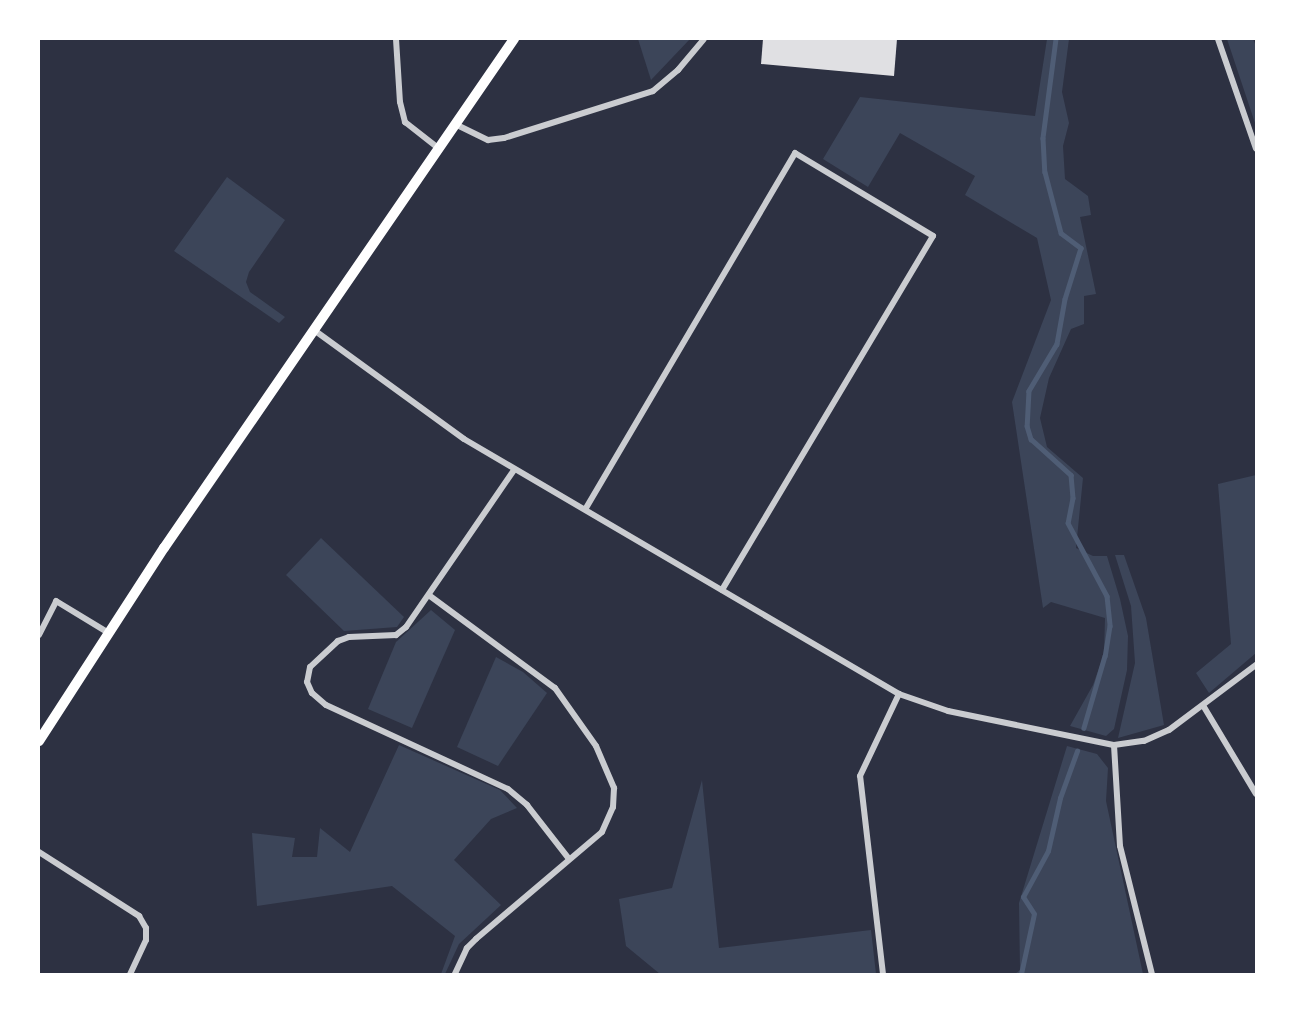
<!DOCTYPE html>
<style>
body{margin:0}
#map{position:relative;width:1295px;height:1013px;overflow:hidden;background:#2d3142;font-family:Literata,serif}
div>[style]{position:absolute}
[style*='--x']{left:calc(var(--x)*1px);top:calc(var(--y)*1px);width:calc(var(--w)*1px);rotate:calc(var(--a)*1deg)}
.green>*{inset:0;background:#3c4559}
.stream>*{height:4.5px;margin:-2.25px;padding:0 2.25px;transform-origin:2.25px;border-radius:2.25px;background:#4f5d75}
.building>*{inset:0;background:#e0e0e3}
.minor>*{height:6px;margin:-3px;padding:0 3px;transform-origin:3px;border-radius:3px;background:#caccd0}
.primary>*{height:10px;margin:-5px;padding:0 5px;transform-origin:5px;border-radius:5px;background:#fff}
span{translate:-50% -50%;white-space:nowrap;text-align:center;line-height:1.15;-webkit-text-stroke:6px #fff;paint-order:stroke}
.frame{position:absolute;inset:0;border:40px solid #fff;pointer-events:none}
</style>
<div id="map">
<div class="green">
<div style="clip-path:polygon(638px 39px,690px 39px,651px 80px)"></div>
<div style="clip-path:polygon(1047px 39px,1069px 39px,1062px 92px,1069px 123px,1063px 146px,1065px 179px,1088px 196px,1091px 215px,1080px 217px,1096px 294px,1084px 296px,1084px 324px,1071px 329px,1049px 378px,1040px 418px,1047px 447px,1083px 478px,1076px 548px,1093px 556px,1107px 556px,1120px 599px,1128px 636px,1127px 670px,1114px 729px,1106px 736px,1070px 726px,1093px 685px,1104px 654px,1105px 618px,1051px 602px,1043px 608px,1012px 402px,1051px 300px,1037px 238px,965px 195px,975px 176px,900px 133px,868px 187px,823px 159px,860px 97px,1035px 116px)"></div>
<div style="clip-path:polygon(1227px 39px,1253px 39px,1256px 46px,1256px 126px)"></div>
<div style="clip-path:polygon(227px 177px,285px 220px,249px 272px,246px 282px,250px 292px,285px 317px,279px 323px,174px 251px)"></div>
<div style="clip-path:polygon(1256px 475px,1256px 653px,1209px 693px,1196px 673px,1231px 644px,1218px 484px)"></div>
<div style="clip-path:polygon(321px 538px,404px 617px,397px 627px,344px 631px,286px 575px)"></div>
<div style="clip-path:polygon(1115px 555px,1124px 555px,1146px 618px,1164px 725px,1118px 738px,1135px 663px,1131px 606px)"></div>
<div style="clip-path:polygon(431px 610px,455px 630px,412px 728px,368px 709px,396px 642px)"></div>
<div style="clip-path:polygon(496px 657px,523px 672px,547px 693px,498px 766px,457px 747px)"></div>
<div style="clip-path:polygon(399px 745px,500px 790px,517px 808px,491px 819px,454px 860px,501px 905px,459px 944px,445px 974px,441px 974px,455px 936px,392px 886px,257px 906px,252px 833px,295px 838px,292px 857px,317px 857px,320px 828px,350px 852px)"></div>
<div style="clip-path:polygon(1067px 746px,1097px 754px,1108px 768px,1106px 801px,1143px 974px,1015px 974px,1020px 970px,1019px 903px)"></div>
<div style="clip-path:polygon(702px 780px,719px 948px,871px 930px,876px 974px,660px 974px,626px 946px,619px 899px,672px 888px)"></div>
</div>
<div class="stream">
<div style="--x:1056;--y:39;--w:100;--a:97.5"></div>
<div style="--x:1043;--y:138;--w:34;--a:87"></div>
<div style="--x:1045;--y:172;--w:63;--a:75.3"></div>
<div style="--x:1061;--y:233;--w:25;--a:37"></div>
<div style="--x:1081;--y:248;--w:53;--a:107.4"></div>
<div style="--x:1065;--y:299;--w:46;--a:100.1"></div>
<div style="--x:1057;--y:344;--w:55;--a:120.8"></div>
<div style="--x:1029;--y:391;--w:35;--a:93"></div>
<div style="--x:1027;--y:426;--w:14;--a:73"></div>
<div style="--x:1031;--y:439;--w:54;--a:42"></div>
<div style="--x:1071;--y:475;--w:23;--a:85"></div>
<div style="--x:1073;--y:498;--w:25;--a:101"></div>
<div style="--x:1068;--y:523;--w:83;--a:61.9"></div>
<div style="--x:1107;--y:596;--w:30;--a:84"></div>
<div style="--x:1110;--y:626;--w:30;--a:99"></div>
<div style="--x:1105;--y:656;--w:75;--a:106.3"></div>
<div style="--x:1021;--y:974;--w:61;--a:-77.8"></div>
<div style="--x:1034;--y:914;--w:20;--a:-123"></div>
<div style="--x:1023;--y:897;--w:52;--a:-61.5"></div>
<div style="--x:1048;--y:851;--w:54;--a:-77.2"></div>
<div style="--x:1060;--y:798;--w:50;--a:-70.1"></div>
</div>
<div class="building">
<div style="clip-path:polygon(763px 39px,897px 39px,894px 76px,761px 64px)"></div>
</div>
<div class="minor">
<div style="--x:396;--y:39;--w:63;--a:86.4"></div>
<div style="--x:400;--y:102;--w:21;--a:76"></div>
<div style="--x:405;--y:122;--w:42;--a:38.2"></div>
<div style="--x:1218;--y:39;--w:116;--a:70.9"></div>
<div style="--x:455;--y:124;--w:37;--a:26"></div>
<div style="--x:488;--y:140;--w:16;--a:-7"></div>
<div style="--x:504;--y:138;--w:156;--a:-17.5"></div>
<div style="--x:653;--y:91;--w:33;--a:-40"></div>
<div style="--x:678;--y:70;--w:40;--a:-50"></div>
<div style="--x:314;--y:330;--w:185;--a:36"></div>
<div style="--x:464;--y:439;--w:504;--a:30.38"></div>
<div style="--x:899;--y:694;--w:52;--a:19.1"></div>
<div style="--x:948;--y:711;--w:169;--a:11.6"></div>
<div style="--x:1114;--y:745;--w:30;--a:-8"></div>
<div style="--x:1144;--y:741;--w:27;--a:-24"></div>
<div style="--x:1169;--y:730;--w:109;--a:-36.8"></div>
<div style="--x:514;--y:470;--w:191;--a:124.5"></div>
<div style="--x:406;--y:627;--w:13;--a:141"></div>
<div style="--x:396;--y:635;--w:47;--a:177.6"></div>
<div style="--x:349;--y:637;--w:12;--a:160"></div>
<div style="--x:338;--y:641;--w:38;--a:137"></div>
<div style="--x:310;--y:667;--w:15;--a:101"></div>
<div style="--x:307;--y:682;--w:12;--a:66"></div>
<div style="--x:312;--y:693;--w:18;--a:41"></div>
<div style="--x:326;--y:705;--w:200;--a:24.8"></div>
<div style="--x:508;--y:789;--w:25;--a:40"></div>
<div style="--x:527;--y:805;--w:68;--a:52.1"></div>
<div style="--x:586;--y:508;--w:412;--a:-59.5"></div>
<div style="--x:795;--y:153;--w:161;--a:31"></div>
<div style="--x:933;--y:236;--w:412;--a:120.8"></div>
<div style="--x:430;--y:596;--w:155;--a:36.4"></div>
<div style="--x:555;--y:688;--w:71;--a:54.7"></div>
<div style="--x:596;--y:746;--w:46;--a:66.8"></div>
<div style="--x:614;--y:788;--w:19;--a:93"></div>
<div style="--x:613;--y:807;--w:27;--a:114"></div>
<div style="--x:602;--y:832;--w:165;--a:139.7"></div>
<div style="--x:476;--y:939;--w:13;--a:135"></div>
<div style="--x:467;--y:948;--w:29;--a:115"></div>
<div style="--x:39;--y:635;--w:38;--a:-63"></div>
<div style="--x:56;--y:601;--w:60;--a:31.3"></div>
<div style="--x:1204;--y:707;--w:101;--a:59.1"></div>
<div style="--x:1114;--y:745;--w:101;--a:86.6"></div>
<div style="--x:1120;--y:846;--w:132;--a:76"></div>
<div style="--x:39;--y:852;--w:119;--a:32.6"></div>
<div style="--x:139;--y:916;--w:14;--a:60"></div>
<div style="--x:146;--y:928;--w:12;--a:90"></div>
<div style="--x:146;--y:940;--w:38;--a:115"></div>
<div style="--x:883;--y:974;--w:199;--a:-96.6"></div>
<div style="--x:860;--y:776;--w:91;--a:-64.6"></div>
</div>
<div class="primary">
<div style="--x:39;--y:741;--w:230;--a:-57.1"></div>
<div style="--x:164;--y:548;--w:618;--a:-55.49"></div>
</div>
<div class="frame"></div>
</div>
